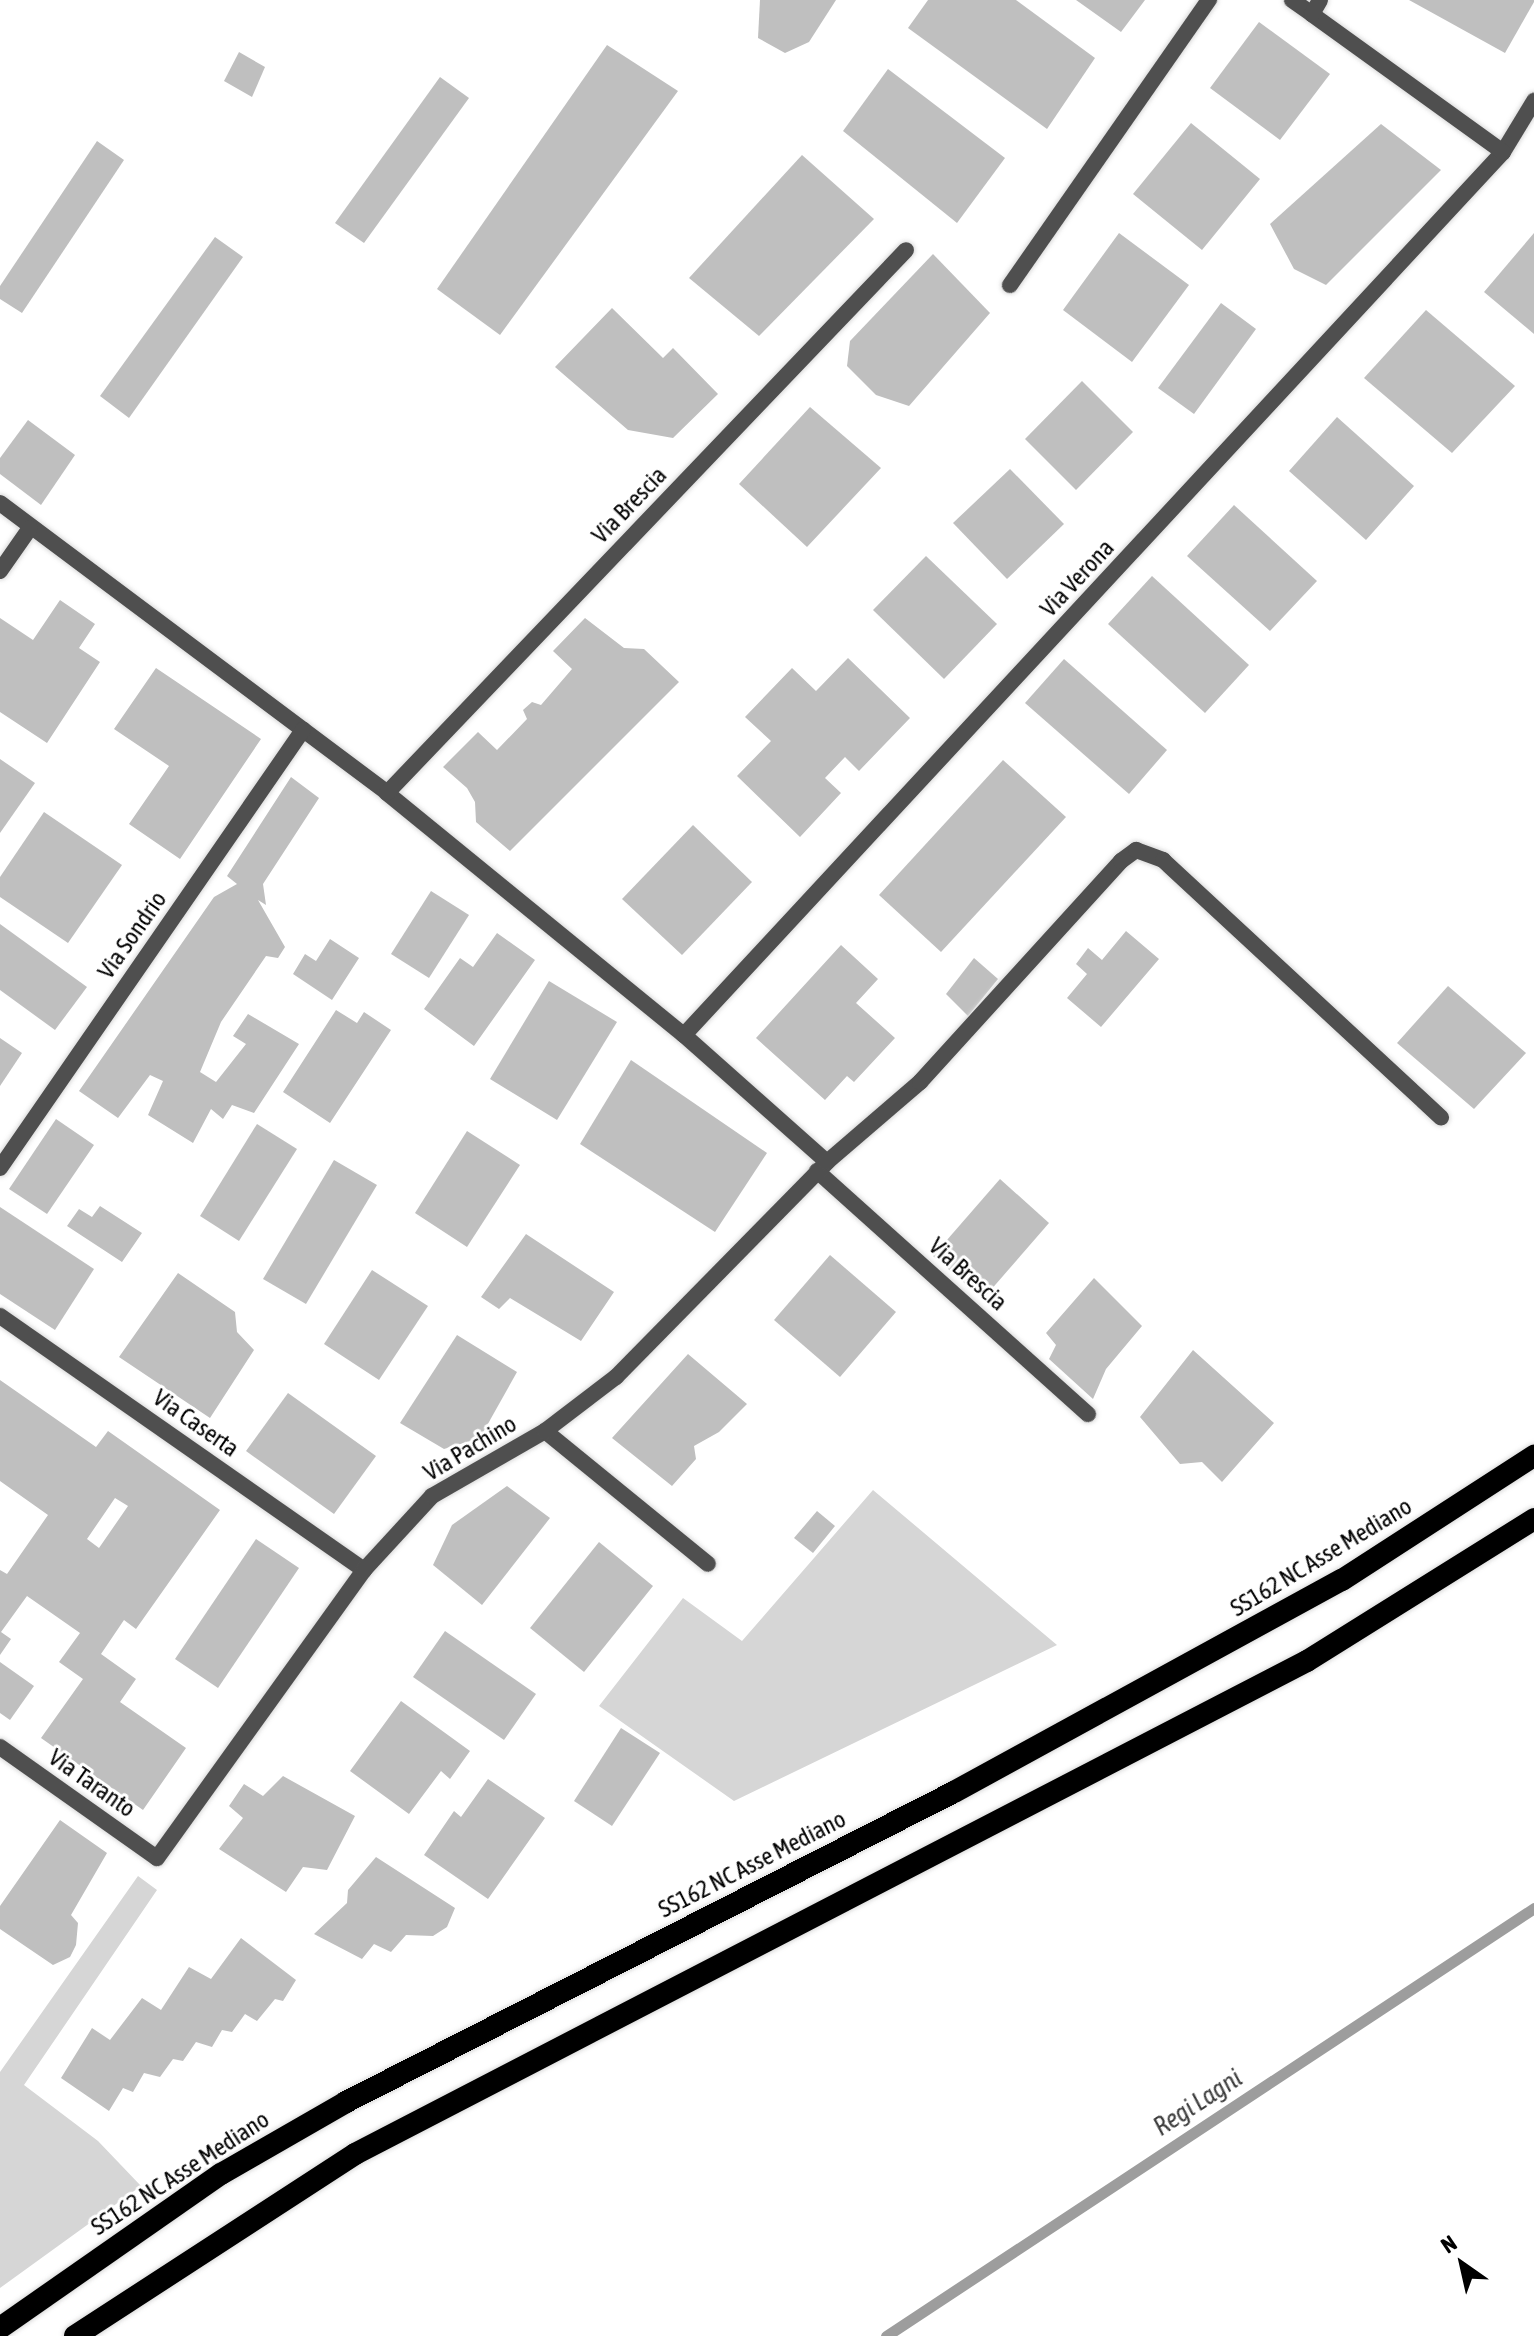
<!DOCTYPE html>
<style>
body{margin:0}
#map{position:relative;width:1534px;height:2336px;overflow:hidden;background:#fff;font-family:"Asap Condensed",sans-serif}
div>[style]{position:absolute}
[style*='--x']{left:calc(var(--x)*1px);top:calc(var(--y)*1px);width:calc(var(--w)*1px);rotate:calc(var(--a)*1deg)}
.green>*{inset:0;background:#d6d6d6}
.stream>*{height:11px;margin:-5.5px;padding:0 5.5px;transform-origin:5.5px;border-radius:5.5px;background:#9d9d9d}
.building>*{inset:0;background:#bfbfbf}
.roads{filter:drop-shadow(0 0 2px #dbdbdb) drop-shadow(0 0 2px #dbdbdb)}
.minor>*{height:16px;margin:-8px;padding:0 8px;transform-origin:8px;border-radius:8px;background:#4f4f4f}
.trunk>*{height:22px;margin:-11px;padding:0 11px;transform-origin:11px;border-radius:11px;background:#000}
span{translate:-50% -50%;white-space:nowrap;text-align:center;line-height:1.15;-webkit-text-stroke:6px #fff;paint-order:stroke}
.street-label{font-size:24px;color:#000}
.water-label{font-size:26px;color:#3e3e3e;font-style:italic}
.north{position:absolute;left:1422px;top:2224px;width:80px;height:80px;-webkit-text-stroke:6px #fff;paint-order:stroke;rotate:326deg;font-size:22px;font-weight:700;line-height:32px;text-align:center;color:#000}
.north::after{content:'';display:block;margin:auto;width:28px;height:36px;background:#000;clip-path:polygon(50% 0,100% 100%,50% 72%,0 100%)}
</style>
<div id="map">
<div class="green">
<div style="clip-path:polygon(873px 1490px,1057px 1645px,734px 1801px,599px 1706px,683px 1598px,742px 1641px)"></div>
<div style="clip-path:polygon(138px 1876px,157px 1890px,24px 2085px,98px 2141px,141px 2186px,0 2288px,0 2072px)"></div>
</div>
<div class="stream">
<div style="--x:886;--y:2336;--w:777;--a:-33.44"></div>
</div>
<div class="building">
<div style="clip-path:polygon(760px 0,836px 0,809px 42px,785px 53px,758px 38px)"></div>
<div style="clip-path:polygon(928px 0,1016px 0,1095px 58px,1047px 129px,908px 28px)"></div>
<div style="clip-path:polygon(1076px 0,1145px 0,1121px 32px)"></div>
<div style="clip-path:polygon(1409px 0,1534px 0,1534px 2px,1505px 53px)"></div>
<div style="clip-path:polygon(1259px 22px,1330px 74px,1280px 140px,1210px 88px)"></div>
<div style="clip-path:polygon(607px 45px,678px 91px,500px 335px,437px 289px)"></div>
<div style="clip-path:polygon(239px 52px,265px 67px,252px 97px,224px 81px)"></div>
<div style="clip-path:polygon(888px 69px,1005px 158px,957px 223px,843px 131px)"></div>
<div style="clip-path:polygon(440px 77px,469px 98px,364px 243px,335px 223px)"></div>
<div style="clip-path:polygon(1191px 123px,1260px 179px,1202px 250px,1133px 194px)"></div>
<div style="clip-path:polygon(1381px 124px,1441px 170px,1326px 285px,1294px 269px,1270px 224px)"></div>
<div style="clip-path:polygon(97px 141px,124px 160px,22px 313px,0 299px,0 286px)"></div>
<div style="clip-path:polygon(802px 155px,874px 219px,759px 336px,689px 278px)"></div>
<div style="clip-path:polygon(1119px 233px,1189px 285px,1132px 362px,1063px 310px)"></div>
<div style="clip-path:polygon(1534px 233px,1534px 334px,1484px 292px)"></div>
<div style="clip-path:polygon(215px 237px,243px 257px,129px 418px,100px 396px)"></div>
<div style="clip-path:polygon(933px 254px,990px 313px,909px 406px,876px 395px,847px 366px,850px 341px)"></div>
<div style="clip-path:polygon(1221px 303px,1256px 329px,1194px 414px,1158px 388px)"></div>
<div style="clip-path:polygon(612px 308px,663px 358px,673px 348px,718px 394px,673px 438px,628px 430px,555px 367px)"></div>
<div style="clip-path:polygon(1426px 310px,1515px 386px,1452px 453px,1364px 378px)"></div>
<div style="clip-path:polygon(1082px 381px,1133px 432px,1076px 490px,1025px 439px)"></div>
<div style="clip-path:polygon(810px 407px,881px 468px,807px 547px,739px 484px)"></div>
<div style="clip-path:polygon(1337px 417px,1414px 486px,1366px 540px,1289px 471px)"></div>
<div style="clip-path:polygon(28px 420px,75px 455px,41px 505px,0 474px,0 458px)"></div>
<div style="clip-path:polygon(1010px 469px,1064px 524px,1007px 579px,953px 523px)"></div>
<div style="clip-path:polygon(1234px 505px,1317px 581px,1270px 631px,1187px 556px)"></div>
<div style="clip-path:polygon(926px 556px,997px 624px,944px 679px,873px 610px)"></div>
<div style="clip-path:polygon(1152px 576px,1249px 665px,1205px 713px,1108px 624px)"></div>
<div style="clip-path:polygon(60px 600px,95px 624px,79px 648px,100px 662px,47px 743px,0 712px,0 618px,33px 640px)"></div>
<div style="clip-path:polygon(585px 618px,624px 648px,644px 649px,679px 682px,510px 851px,476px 822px,475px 802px,467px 788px,443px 767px,478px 732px,497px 750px,527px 719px,523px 710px,532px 702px,541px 705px,572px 669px,553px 651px)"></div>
<div style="clip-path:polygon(848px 658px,910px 718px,859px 771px,845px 757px,825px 778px,841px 793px,800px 837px,737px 776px,771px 741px,745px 717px,792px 668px,816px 691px)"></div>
<div style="clip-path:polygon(1064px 659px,1167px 750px,1129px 794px,1025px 703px)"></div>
<div style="clip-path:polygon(156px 668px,261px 739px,180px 859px,129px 824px,169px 766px,114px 729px)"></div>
<div style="clip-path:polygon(0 759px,35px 783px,0 833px)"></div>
<div style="clip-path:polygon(1003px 760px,1066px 817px,941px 952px,879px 895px)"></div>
<div style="clip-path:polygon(291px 777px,319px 798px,263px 884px,266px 905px,258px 900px,285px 947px,278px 958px,266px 956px,221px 1022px,200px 1072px,216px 1082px,246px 1044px,233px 1036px,248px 1014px,299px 1044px,254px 1113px,232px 1105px,223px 1119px,211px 1109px,193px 1143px,148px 1115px,163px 1081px,150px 1075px,118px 1118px,79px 1091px,214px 897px,237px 884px,227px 876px)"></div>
<div style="clip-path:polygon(44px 812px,122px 865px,68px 943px,0 897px,0 877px)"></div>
<div style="clip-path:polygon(693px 825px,752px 882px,682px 955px,622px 899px)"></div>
<div style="clip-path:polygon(431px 891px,469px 915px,429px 978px,391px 954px)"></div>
<div style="clip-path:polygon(0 924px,87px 987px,55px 1030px,0 990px)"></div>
<div style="clip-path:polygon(1126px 931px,1159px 959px,1101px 1027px,1067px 998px,1087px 974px,1076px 964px,1088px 948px,1102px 960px)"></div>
<div style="clip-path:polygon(497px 933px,535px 960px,474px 1046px,424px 1009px,460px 958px,473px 967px)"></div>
<div style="clip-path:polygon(330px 939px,359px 958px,332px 1000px,293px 974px,305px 954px,316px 961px)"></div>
<div style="clip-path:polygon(841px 945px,878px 979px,856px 1003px,895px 1038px,854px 1082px,847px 1076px,825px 1100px,756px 1038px)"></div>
<div style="clip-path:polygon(974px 958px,998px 979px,968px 1016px,946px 994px)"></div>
<div style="clip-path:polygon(549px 981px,617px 1022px,557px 1120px,490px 1079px)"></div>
<div style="clip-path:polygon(1448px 986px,1526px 1053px,1474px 1109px,1397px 1043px)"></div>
<div style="clip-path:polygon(336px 1010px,357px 1023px,364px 1012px,391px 1030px,330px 1123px,283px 1092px)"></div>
<div style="clip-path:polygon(0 1038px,22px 1053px,0 1086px)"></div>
<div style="clip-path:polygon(631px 1060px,767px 1153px,715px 1232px,580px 1144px)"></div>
<div style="clip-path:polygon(56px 1119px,94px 1145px,47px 1214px,9px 1189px)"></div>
<div style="clip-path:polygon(257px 1124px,297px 1149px,239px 1241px,200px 1216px)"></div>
<div style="clip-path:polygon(467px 1131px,520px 1165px,467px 1247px,415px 1213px)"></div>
<div style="clip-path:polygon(334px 1160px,377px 1185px,306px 1304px,263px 1279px)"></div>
<div style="clip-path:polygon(1000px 1179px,1049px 1223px,983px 1299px,933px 1256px)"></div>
<div style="clip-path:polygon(100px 1206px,142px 1233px,122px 1262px,67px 1226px,79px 1209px,92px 1217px)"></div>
<div style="clip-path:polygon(0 1207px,94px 1269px,55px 1330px,0 1294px)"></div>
<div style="clip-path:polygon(526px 1234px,614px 1292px,581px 1341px,510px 1298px,499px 1309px,481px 1297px)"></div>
<div style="clip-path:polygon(830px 1255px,896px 1312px,840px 1377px,774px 1320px)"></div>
<div style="clip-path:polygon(372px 1270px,428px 1306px,379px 1380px,324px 1344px)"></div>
<div style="clip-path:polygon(178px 1273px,235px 1312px,237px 1332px,254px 1350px,210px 1418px,119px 1357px)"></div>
<div style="clip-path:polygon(1094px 1278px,1142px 1326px,1106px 1369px,1093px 1399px,1049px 1359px,1056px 1345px,1046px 1333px)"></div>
<div style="clip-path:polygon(457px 1335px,517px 1372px,480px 1438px,444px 1449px,400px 1423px)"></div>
<div style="clip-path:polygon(1193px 1350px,1274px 1423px,1222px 1482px,1202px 1462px,1180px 1464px,1140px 1417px)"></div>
<div style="clip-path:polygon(688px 1354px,747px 1404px,719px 1432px,694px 1446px,696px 1459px,672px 1486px,612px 1438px)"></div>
<div style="clip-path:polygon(evenodd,0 1380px,96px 1447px,108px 1431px,220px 1510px,136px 1629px,124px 1620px,101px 1654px,136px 1679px,120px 1702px,186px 1748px,143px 1810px,41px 1738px,83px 1679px,59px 1662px,80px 1633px,27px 1596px,1px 1632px,11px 1639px,0 1655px,0 1570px,7px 1574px,48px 1515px,0 1481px,0 1380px,115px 1498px,128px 1506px,99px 1548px,87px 1539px,115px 1498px)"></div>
<div style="clip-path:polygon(288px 1393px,376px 1456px,334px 1514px,246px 1451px)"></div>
<div style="clip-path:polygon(507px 1486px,550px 1518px,482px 1605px,433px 1565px,452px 1525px)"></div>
<div style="clip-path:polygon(817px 1511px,835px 1526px,813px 1553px,794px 1538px)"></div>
<div style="clip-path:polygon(256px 1539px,299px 1568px,218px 1688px,175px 1659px)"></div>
<div style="clip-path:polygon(599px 1542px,653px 1586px,584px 1672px,530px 1628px)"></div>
<div style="clip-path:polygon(445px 1631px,536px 1694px,504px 1740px,413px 1677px)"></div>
<div style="clip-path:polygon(0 1662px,34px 1686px,10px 1720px,0 1713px)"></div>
<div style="clip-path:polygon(401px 1701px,470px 1751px,450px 1779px,441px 1771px,409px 1814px,350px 1771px)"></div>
<div style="clip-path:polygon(621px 1728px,660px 1753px,612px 1826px,574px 1801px)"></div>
<div style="clip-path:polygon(283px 1776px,355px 1816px,327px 1870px,303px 1867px,286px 1892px,219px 1849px,243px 1818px,229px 1806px,244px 1784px,263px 1796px)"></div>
<div style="clip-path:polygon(488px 1779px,545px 1818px,488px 1899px,424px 1855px,454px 1811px,461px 1817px)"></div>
<div style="clip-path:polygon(60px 1820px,107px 1853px,71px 1915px,78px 1923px,76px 1945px,70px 1957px,53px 1965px,0 1929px,0 1906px)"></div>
<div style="clip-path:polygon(376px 1857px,455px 1908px,447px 1927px,433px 1936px,406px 1935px,391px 1952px,374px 1944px,362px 1959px,314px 1934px,347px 1903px,348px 1890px)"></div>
<div style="clip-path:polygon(241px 1938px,296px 1980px,283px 2001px,275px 1999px,257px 2021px,245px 2014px,232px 2032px,222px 2030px,212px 2047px,196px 2042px,183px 2061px,173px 2059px,160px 2077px,144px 2073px,133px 2092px,123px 2088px,109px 2111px,61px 2078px,92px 2028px,110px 2040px,142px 1998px,161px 2010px,189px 1967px,211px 1979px)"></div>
</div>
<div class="roads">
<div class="minor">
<div style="--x:1292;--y:0;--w:24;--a:35"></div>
<div style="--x:1503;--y:152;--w:60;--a:-58.7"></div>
<div style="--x:1010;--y:285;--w:348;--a:-55.1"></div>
<div style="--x:0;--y:503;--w:484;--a:36.8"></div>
<div style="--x:387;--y:793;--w:383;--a:39.2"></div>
<div style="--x:684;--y:1035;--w:191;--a:41.6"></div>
<div style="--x:0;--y:571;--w:52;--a:-55.1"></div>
<div style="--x:387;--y:793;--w:751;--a:-46.29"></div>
<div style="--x:684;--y:1035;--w:1204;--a:-47.15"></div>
<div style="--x:1503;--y:152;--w:236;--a:-144.2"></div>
<div style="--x:1312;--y:14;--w:16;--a:-60"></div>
<div style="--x:0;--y:1168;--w:533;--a:-55.33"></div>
<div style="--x:817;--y:1171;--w:364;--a:41.9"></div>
<div style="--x:0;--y:1316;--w:444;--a:34.9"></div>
<div style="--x:545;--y:1431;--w:210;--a:39.2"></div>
<div style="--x:0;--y:1747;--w:192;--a:35.3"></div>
<div style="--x:157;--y:1858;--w:355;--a:-54.3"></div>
<div style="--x:364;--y:1570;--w:100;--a:-47.4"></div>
<div style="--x:432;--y:1496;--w:130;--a:-29.9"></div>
<div style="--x:545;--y:1431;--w:89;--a:-37.3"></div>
<div style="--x:616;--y:1377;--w:301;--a:-45.5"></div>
<div style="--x:827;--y:1162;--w:123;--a:-40.7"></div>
<div style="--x:920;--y:1082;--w:299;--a:-47.7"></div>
<div style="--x:1121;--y:861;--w:19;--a:-36"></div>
<div style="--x:1136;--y:850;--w:29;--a:20"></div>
<div style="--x:1163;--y:860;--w:379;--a:42.8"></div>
</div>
<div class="trunk">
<div style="--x:0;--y:2328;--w:269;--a:-34.9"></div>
<div style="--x:221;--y:2174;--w:144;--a:-29.9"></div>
<div style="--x:346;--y:2102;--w:682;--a:-27.02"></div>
<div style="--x:954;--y:1792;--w:442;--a:-28.7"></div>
<div style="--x:1342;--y:1580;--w:229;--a:-32.9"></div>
<div style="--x:75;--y:2336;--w:334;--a:-33"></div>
<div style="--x:355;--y:2154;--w:1072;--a:-27.38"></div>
<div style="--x:1307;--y:1661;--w:268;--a:-32"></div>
</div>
</div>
<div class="street-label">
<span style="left:629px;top:505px;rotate:-46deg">Via Brescia</span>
<span style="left:1077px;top:578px;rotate:-47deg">Via Verona</span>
<span style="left:132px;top:935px;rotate:-55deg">Via Sondrio</span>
<span style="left:968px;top:1274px;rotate:42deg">Via Brescia</span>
<span style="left:196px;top:1423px;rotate:35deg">Via Caserta</span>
<span style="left:470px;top:1448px;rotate:-31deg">Via Pachino</span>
<span style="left:1321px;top:1557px;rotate:-31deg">SS162 NC Asse Mediano</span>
<span style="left:92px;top:1783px;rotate:35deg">Via Taranto</span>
<span style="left:752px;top:1864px;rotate:-27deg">SS162 NC Asse Mediano</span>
<span style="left:180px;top:2173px;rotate:-33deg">SS162 NC Asse Mediano</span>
</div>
<div class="water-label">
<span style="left:1198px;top:2103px;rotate:-33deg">Regi Lagni</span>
</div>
<div class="north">N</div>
</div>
